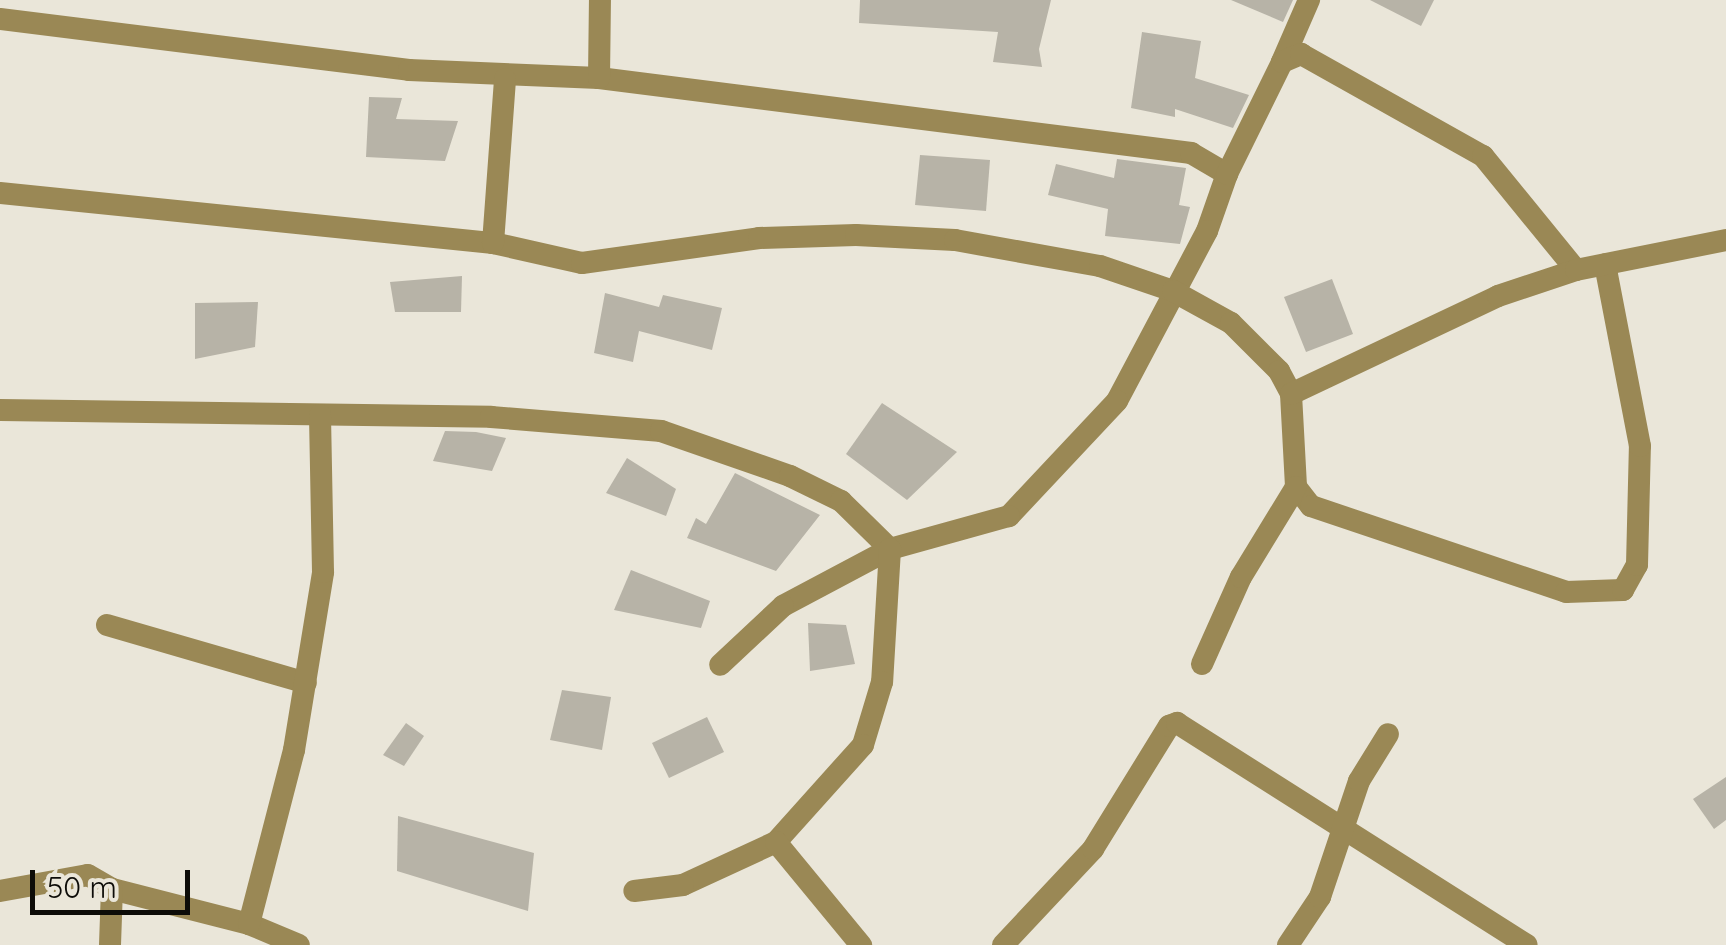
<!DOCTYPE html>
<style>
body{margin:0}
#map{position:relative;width:1726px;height:945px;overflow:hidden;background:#eae6d9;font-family:Quicksand,sans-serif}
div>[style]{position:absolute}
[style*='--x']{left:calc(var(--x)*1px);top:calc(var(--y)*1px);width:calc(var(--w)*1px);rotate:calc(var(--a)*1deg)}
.building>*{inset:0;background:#b7b3a7}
.minor>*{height:22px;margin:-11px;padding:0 11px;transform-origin:11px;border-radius:11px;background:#9a8855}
span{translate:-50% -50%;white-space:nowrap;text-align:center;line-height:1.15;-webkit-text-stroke:8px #eae6d9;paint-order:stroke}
.scale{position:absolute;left:30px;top:870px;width:160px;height:45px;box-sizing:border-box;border:5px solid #0d0c08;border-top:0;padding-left:12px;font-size:30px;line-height:35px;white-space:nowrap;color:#0d0c08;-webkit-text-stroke:8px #eae6d9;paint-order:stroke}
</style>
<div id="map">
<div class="building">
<div style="clip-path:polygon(860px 0,1051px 0,1039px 49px,1042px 67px,993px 62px,998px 32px,859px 23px)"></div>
<div style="clip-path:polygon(1231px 0,1293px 0,1283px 22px)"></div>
<div style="clip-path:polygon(1370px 0,1434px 0,1421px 26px)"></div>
<div style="clip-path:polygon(1142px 32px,1201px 41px,1195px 78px,1249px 95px,1233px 128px,1175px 109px,1175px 117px,1131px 108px)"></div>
<div style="clip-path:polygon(369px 97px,402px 98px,396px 119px,458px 121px,445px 161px,366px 157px)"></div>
<div style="clip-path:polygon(920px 155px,990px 160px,986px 211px,915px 205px)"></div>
<div style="clip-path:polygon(1117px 159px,1186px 168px,1179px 205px,1190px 207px,1180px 244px,1105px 236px,1108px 209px,1048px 195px,1056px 164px,1114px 178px)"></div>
<div style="clip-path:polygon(462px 276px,461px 312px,395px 312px,390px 282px)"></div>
<div style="clip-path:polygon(1332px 279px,1353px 334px,1306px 352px,1284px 297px)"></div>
<div style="clip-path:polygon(605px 293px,659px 307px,663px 295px,722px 308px,712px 350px,639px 331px,633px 362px,594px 353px)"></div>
<div style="clip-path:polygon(258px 302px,255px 347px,195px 359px,195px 303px)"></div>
<div style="clip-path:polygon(882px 403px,957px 452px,907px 500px,846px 454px)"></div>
<div style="clip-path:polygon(445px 431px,476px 432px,506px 438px,492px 471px,433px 461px)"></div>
<div style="clip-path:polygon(627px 458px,676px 489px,666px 516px,606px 493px)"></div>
<div style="clip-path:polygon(735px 473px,820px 515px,776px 571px,687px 538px,696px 518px,706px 524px)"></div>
<div style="clip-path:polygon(631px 570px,710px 601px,701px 628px,614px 610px)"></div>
<div style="clip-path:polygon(808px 623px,846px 625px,855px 664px,810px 671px)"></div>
<div style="clip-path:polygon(562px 690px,611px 697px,602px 750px,550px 740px)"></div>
<div style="clip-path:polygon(707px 717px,724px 752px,669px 778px,652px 743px)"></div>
<div style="clip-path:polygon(406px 723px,424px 736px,404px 766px,383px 755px)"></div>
<div style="clip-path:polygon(1726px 777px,1726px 820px,1714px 829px,1693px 799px)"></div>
<div style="clip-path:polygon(398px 816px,534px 853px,528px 911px,397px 871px)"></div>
</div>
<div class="minor">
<div style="--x:0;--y:19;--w:412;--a:7.1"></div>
<div style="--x:409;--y:70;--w:190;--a:2.4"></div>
<div style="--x:599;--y:78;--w:597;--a:7.22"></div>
<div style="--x:1191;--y:153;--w:42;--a:30.3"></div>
<div style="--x:1227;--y:174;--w:60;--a:109.3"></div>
<div style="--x:1207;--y:231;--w:192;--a:117.9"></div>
<div style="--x:1117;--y:401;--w:158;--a:133.2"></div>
<div style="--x:1009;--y:516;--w:123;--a:164.5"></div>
<div style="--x:890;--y:549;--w:121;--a:152"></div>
<div style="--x:783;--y:606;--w:86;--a:136.9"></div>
<div style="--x:1282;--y:62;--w:68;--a:-66.5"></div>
<div style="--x:599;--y:78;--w:78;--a:-89.3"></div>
<div style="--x:1227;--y:174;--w:125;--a:-63.8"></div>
<div style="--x:1282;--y:62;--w:21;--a:-23"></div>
<div style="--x:1301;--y:54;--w:209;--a:29.3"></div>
<div style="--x:1483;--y:156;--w:147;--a:50.8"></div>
<div style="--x:0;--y:193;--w:496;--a:5.8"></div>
<div style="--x:493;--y:243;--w:91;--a:12.7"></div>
<div style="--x:582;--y:263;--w:179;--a:-8"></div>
<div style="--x:759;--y:238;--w:97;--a:-1.8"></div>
<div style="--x:856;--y:235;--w:99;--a:2.9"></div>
<div style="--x:955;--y:240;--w:147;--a:10.2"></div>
<div style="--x:1100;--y:266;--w:77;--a:18.9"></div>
<div style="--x:1173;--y:291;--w:66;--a:28.9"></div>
<div style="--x:1231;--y:323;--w:68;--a:45"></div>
<div style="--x:1279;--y:371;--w:26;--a:62"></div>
<div style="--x:1291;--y:394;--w:93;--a:86.9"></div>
<div style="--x:1296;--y:487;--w:24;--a:52"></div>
<div style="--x:1311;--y:506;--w:269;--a:18.6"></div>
<div style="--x:1566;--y:592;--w:57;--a:-2"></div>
<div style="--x:1623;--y:590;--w:29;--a:-61"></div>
<div style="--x:1637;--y:565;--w:119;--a:-88.6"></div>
<div style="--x:1640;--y:446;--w:185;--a:-100.9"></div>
<div style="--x:493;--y:243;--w:164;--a:-85.8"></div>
<div style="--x:1291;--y:394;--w:229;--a:-25.3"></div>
<div style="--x:1498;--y:296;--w:82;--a:-18.4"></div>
<div style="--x:1576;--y:270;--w:153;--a:-11.3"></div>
<div style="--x:0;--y:410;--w:491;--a:0.8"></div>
<div style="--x:491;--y:417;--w:171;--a:4.7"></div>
<div style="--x:661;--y:431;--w:137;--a:19.2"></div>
<div style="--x:790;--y:476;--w:57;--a:26.1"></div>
<div style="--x:841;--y:501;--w:69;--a:44.4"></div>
<div style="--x:890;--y:549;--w:133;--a:93.4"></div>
<div style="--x:882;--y:682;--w:66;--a:106.8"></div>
<div style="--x:863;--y:745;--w:130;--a:131.9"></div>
<div style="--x:776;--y:842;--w:102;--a:155.2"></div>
<div style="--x:683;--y:885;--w:49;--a:173"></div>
<div style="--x:107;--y:625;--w:207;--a:16.2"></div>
<div style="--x:1202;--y:664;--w:95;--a:-65.9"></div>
<div style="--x:1241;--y:577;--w:105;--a:-58.6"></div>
<div style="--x:776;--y:842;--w:134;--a:50.5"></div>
<div style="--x:0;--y:891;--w:89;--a:-10.3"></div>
<div style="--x:88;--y:875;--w:28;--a:30"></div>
<div style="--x:112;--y:889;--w:141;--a:14.3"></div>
<div style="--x:249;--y:924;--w:54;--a:22.8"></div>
<div style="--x:249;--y:924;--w:180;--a:-75.5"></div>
<div style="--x:294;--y:750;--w:180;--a:-80.7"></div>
<div style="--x:323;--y:572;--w:157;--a:-91.1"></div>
<div style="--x:110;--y:945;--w:56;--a:-88"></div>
<div style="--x:1003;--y:945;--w:132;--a:-46.8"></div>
<div style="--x:1093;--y:849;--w:145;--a:-58.3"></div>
<div style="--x:1169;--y:726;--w:9;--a:-21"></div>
<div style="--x:1177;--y:723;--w:414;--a:32.4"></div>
<div style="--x:1288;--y:945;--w:58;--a:-56.3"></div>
<div style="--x:1320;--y:897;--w:122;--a:-71.4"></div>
<div style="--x:1359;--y:781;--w:55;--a:-58.3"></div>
</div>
<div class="scale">50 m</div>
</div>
